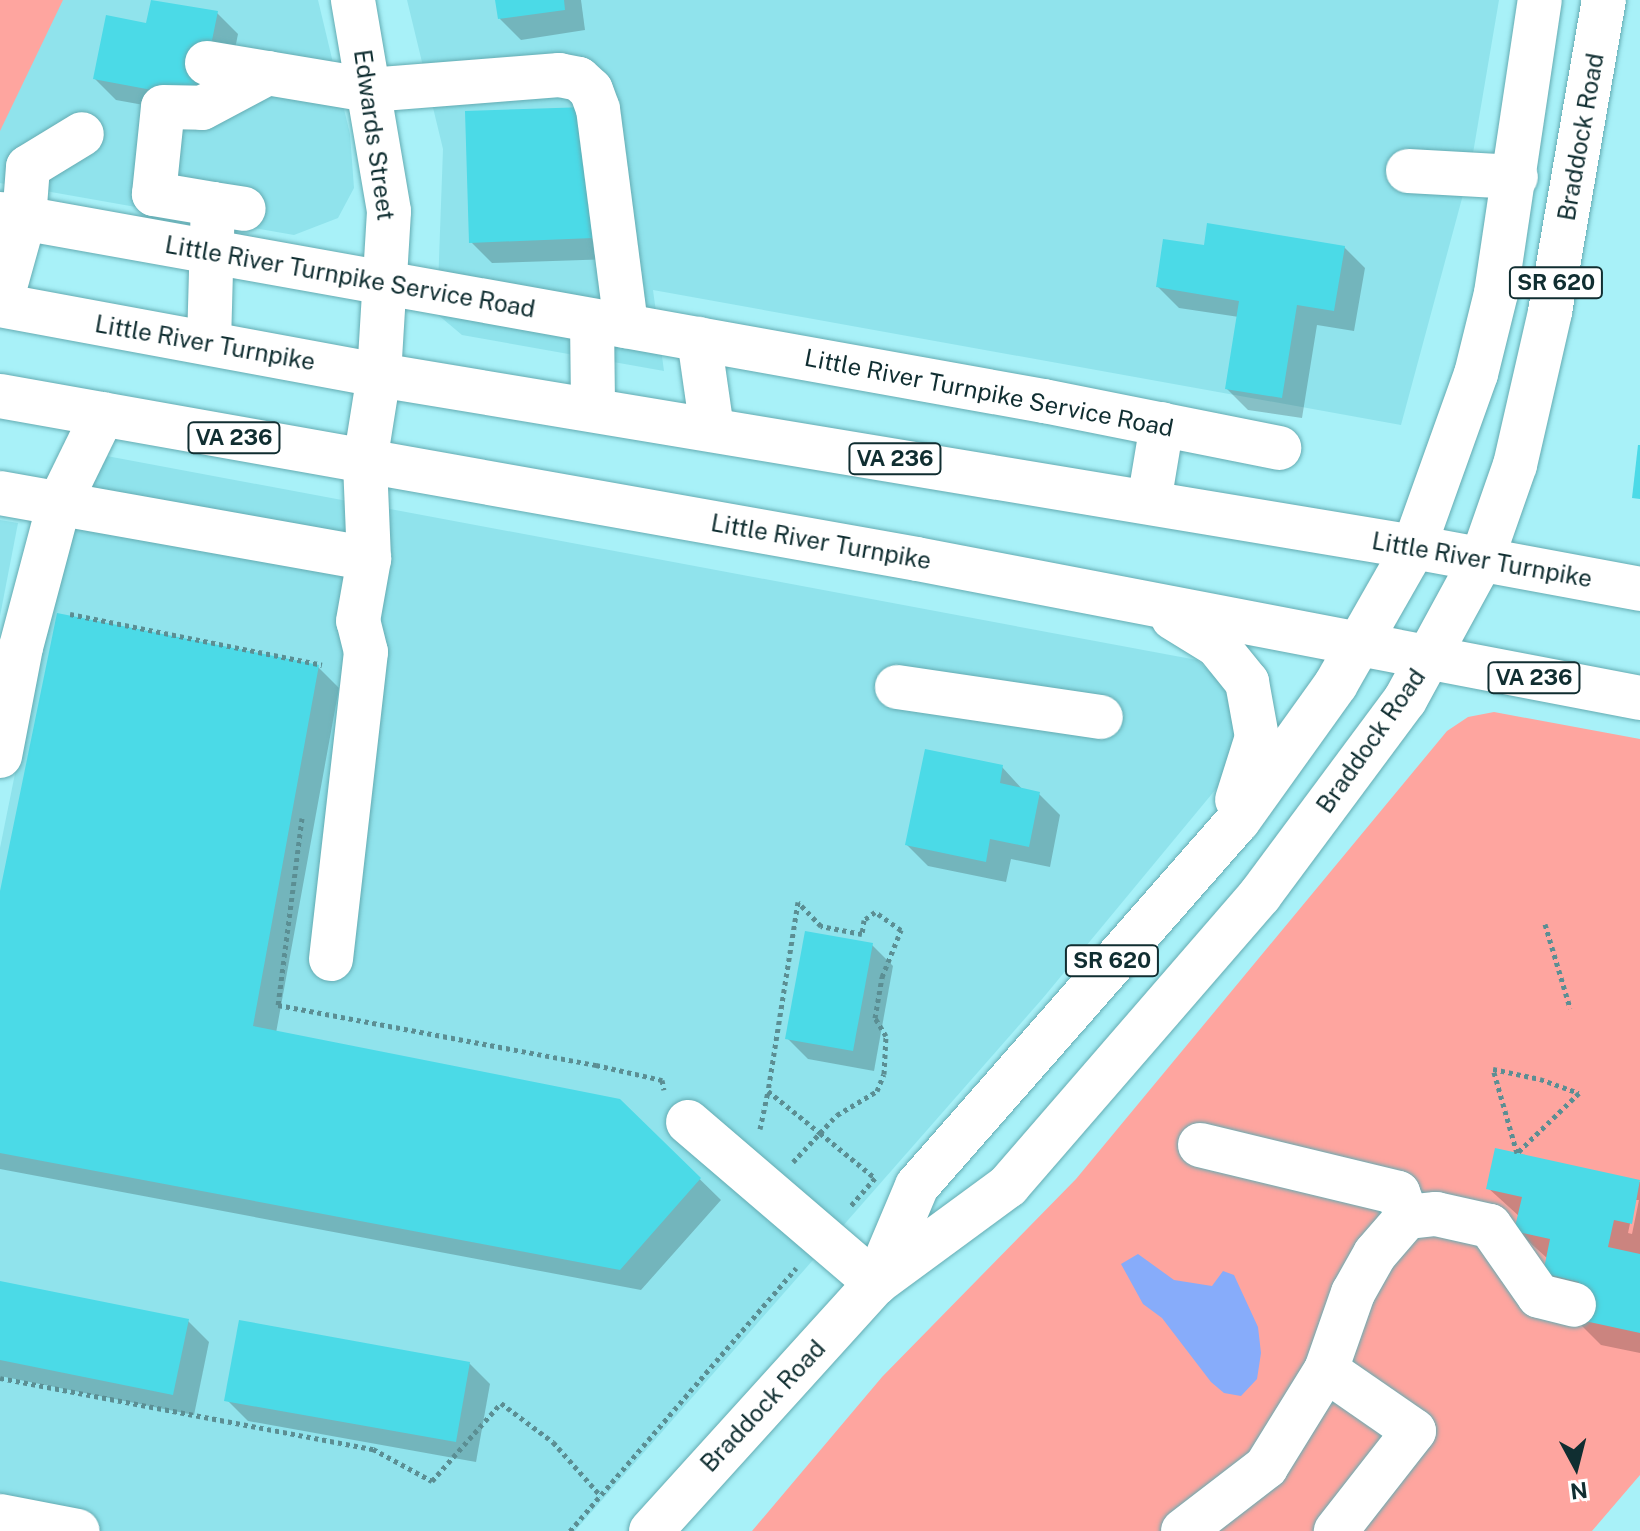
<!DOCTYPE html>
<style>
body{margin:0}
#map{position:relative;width:1640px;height:1531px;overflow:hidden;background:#a8f1f8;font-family:"Public Sans",sans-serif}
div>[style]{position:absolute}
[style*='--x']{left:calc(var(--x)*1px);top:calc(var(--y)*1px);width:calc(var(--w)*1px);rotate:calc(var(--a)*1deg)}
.built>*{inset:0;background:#90e3ec}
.green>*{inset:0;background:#fea59f}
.water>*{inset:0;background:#87acfa}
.shadow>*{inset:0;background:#0003}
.building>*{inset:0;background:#4bdae7}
.path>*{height:5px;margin-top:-2.5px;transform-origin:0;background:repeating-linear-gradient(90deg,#5b8e93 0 4px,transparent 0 8px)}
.roads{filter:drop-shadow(0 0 2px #64abb2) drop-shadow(0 0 2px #64abb2)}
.minor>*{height:44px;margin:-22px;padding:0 22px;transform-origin:22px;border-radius:22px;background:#fff}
.major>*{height:44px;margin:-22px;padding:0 22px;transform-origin:22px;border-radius:22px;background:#fff}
span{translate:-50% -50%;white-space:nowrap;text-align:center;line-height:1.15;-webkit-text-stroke:6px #fff;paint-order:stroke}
.shield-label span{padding:2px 6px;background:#fff;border:2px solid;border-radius:6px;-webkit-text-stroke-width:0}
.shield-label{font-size:22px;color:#102e31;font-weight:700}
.street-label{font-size:24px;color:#102e31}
.north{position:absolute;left:1536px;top:1427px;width:80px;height:80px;-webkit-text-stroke:6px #fff;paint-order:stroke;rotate:173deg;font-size:22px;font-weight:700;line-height:32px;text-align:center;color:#102e31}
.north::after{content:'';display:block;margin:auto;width:28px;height:36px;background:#102e31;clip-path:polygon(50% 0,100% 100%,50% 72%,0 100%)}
</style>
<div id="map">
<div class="built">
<div style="clip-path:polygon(42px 0,318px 0,350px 134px,354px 188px,338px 218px,294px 235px,0 183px,0 95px)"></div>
<div style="clip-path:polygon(407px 0,1499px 0,1471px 165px,1401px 425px,653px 290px,664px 371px,462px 335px,437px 314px,443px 149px)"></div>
<div style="clip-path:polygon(80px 451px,1197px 660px,1222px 683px,1239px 724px,1235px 766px,1043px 998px,575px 1531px,0 1531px,0 848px)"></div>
<div style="clip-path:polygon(0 520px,18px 523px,0 616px)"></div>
</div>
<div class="green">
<div style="clip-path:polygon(0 0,63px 0,0 131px)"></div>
<div style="clip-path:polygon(1494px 712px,1640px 739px,1640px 1475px,1592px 1531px,752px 1531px,882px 1377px,1076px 1179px,1447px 731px,1468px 717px)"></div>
</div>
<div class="water">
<div style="clip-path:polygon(1138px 1254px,1174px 1280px,1212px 1286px,1223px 1271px,1234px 1275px,1258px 1327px,1261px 1353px,1257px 1379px,1241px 1396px,1224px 1393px,1211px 1382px,1162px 1318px,1143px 1304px,1121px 1264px)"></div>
</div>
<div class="shadow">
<div style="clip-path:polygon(497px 0,581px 0,585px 30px,521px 40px,500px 19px)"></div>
<div style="clip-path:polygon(217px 13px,238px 34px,221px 119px,116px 100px,95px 79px,148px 25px)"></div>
<div style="clip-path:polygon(467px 113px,613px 259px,492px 263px,471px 242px)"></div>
<div style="clip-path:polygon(1205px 247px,1344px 247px,1365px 268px,1354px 331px,1317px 325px,1302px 418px,1248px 410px,1227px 389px,1239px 317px,1179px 308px,1158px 287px)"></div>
<div style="clip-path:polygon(318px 667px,339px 688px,276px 1033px,619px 1100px,721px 1200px,641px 1290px,0 1169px,0 901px)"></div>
<div style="clip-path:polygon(1002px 767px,1023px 790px,1039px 794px,1060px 815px,1050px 867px,1011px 859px,1006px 882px,928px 866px,907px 845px)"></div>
<div style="clip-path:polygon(872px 945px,893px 966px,874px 1071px,808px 1059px,787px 1038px)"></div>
<div style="clip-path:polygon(evenodd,1497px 1151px,1640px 1182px,1640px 1353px,1601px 1345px,1573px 1317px,1545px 1273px,1548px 1259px,1517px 1231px,1520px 1217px,1488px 1188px,1497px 1151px,1635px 1200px,1639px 1200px,1632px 1234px,1628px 1233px,1635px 1200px)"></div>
<div style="clip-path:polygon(0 1283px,188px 1321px,209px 1342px,194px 1415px,0 1376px)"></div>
<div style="clip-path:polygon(469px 1363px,490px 1384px,476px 1462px,248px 1421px,227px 1400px)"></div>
</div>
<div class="building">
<div style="clip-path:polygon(151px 0,218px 11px,200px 99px,93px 79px,106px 15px,146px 23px)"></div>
<div style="clip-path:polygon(495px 0,564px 0,565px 10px,498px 19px)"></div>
<div style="clip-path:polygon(588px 107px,593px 238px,469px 243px,465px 111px)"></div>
<div style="clip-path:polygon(1207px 223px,1345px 246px,1334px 311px,1297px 305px,1282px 398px,1225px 389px,1239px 301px,1156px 287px,1163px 239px,1204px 245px)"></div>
<div style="clip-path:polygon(1638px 445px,1640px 445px,1640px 499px,1632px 498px)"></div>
<div style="clip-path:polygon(57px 613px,319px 665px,253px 1026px,620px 1099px,701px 1178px,620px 1270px,0 1153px,0 891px)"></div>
<div style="clip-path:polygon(925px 749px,1003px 765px,1000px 783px,1040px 792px,1029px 847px,990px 839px,986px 862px,905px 845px)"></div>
<div style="clip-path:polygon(805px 931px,873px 943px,853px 1051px,785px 1039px)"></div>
<div style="clip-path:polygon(1495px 1148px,1640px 1180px,1632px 1224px,1614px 1220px,1608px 1247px,1640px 1254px,1640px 1333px,1571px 1318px,1579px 1282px,1543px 1273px,1550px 1239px,1514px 1231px,1522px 1197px,1486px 1189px)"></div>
<div style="clip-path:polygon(0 1281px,189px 1319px,173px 1395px,0 1360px)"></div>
<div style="clip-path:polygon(239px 1320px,470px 1362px,456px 1442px,224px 1401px)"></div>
</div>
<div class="path">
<div style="--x:70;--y:614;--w:257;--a:11.4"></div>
<div style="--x:302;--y:818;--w:189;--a:97.3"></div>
<div style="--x:278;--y:1005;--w:324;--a:10.7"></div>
<div style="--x:596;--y:1065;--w:68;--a:12.8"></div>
<div style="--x:662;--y:1080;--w:10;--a:79"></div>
<div style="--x:1545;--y:924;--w:88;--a:73.4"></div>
<div style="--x:1493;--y:1069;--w:48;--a:12"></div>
<div style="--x:1540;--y:1079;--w:41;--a:19.7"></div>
<div style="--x:1579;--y:1093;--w:86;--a:135.9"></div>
<div style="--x:1517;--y:1153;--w:87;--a:-105.9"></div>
<div style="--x:760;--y:1129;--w:39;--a:-78"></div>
<div style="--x:793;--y:1162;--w:40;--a:-47"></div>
<div style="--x:820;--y:1133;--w:25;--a:-47"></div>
<div style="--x:837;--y:1115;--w:47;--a:-31"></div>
<div style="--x:877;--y:1091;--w:18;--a:-68"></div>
<div style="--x:884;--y:1074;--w:38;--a:-87"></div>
<div style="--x:886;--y:1036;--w:21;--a:-121"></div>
<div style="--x:875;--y:1018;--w:42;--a:-80.3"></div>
<div style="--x:882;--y:977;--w:51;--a:-68"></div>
<div style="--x:901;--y:930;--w:32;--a:-145"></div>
<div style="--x:875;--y:912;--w:14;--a:144"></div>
<div style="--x:864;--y:920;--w:14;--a:98"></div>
<div style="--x:862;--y:934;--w:42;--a:-169"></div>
<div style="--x:821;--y:926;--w:33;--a:-134"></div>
<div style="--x:798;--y:902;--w:191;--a:99"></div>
<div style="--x:768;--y:1091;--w:67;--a:38.9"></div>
<div style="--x:820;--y:1133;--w:71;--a:39.3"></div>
<div style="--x:875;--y:1178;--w:38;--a:131"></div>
<div style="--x:0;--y:1378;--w:380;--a:10.8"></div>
<div style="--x:373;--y:1449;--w:67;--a:28.5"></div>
<div style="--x:432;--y:1481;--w:104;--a:-48.5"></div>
<div style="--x:501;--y:1403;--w:65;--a:36.9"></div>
<div style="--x:553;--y:1442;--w:72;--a:48.4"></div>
<div style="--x:570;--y:1531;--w:347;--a:-49.3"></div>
</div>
<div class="roads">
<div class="minor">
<div style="--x:207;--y:63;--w:164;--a:9.5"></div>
<div style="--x:369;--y:90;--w:191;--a:-4.5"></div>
<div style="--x:559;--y:75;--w:20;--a:11"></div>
<div style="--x:579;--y:79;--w:16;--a:43"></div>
<div style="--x:591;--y:90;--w:20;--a:70"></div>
<div style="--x:598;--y:109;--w:219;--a:82.6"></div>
<div style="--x:1408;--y:171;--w:108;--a:3.2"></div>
<div style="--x:213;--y:204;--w:60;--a:-170.4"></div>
<div style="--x:154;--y:194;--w:87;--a:-84.1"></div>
<div style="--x:163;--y:107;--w:39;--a:1"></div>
<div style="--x:202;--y:108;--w:75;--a:-27.9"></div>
<div style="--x:0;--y:214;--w:1061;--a:10.16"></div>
<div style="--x:1044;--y:401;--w:240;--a:11.3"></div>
<div style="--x:0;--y:305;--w:89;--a:-74.4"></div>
<div style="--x:24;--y:219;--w:52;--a:-85.6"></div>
<div style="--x:28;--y:167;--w:63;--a:-31.4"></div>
<div style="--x:592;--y:321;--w:88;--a:89.3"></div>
<div style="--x:699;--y:339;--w:91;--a:81.8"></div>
<div style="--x:209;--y:343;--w:139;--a:-88.4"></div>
<div style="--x:213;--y:204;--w:31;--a:9"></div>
<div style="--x:0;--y:493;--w:375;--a:10.1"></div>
<div style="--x:1149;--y:502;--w:79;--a:-80.5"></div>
<div style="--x:897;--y:687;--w:206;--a:8.4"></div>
<div style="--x:0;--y:756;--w:111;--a:-79.1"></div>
<div style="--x:21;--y:647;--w:148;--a:-75.1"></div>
<div style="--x:59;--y:504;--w:100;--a:-63.9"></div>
<div style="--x:331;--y:959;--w:309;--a:-83.5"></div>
<div style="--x:366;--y:652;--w:32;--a:-104"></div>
<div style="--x:358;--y:621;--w:63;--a:-79.9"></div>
<div style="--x:369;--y:559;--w:97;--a:-92.4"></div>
<div style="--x:365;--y:462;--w:88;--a:-80.9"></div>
<div style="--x:379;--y:375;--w:164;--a:-86.5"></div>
<div style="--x:389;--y:211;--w:214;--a:-99.7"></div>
<div style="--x:688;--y:1122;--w:248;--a:40.6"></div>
<div style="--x:1200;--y:1145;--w:204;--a:13.6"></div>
<div style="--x:1398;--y:1193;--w:26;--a:69"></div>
<div style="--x:1326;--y:1370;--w:82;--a:-70.7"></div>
<div style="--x:1353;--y:1293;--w:45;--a:-60.6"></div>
<div style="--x:1375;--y:1254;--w:49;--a:-49.1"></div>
<div style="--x:1407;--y:1217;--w:29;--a:-6"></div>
<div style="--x:1436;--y:1214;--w:55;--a:12.5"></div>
<div style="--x:1490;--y:1226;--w:85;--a:55"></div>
<div style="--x:1539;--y:1296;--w:36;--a:14"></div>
<div style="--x:0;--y:1516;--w:79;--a:10.9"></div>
<div style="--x:1183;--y:1531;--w:105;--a:-37.6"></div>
<div style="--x:1266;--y:1467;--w:114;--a:-58.3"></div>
<div style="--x:1326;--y:1370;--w:107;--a:34.7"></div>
<div style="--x:1414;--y:1431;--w:127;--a:128"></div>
</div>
<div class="major">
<div style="--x:0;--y:305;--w:385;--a:10.5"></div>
<div style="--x:379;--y:375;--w:1049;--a:9.44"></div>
<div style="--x:1414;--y:547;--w:230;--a:10.5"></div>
<div style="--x:0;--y:396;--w:931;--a:10.08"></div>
<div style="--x:917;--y:559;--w:736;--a:10.88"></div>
<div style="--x:1173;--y:618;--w:52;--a:31.5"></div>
<div style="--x:1217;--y:645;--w:48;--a:51"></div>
<div style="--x:1247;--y:682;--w:56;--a:79.7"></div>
<div style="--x:1257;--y:737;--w:66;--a:107.6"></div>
<div style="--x:876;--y:1283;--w:105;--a:-67.1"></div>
<div style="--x:917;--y:1186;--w:486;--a:-48.7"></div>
<div style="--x:1238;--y:821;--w:168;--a:-54.4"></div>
<div style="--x:1336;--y:684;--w:158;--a:-60.3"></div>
<div style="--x:1414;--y:547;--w:184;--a:-70.3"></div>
<div style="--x:1476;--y:374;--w:83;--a:-76.1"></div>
<div style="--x:1496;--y:293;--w:296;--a:-81.5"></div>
<div style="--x:651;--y:1531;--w:335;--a:-47.8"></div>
<div style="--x:876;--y:1283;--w:164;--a:-36.3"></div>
<div style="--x:1008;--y:1186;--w:385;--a:-49.1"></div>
<div style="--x:1260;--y:895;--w:243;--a:-53.4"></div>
<div style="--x:1405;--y:700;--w:161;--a:-61.4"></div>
<div style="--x:1482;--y:559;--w:100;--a:-70.7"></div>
<div style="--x:1515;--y:465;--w:157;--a:-77.1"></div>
<div style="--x:1550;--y:312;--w:317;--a:-80.2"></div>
</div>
</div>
<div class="shield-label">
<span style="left:1556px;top:283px">SR 620</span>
<span style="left:234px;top:438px">VA 236</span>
<span style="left:895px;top:459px">VA 236</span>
<span style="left:1534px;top:678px">VA 236</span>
<span style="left:1112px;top:961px">SR 620</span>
</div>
<div class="street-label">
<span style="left:374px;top:135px;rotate:82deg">Edwards Street</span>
<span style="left:1581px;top:137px;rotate:-80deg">Braddock Road</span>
<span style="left:350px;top:277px;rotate:10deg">Little River Turnpike Service Road</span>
<span style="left:205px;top:343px;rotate:10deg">Little River Turnpike</span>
<span style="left:989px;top:393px;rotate:11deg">Little River Turnpike Service Road</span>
<span style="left:821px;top:542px;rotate:10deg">Little River Turnpike</span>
<span style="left:1482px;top:560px;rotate:10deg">Little River Turnpike</span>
<span style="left:1371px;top:741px;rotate:-55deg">Braddock Road</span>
<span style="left:763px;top:1406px;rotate:-47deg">Braddock Road</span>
</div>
<div class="north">N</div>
</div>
